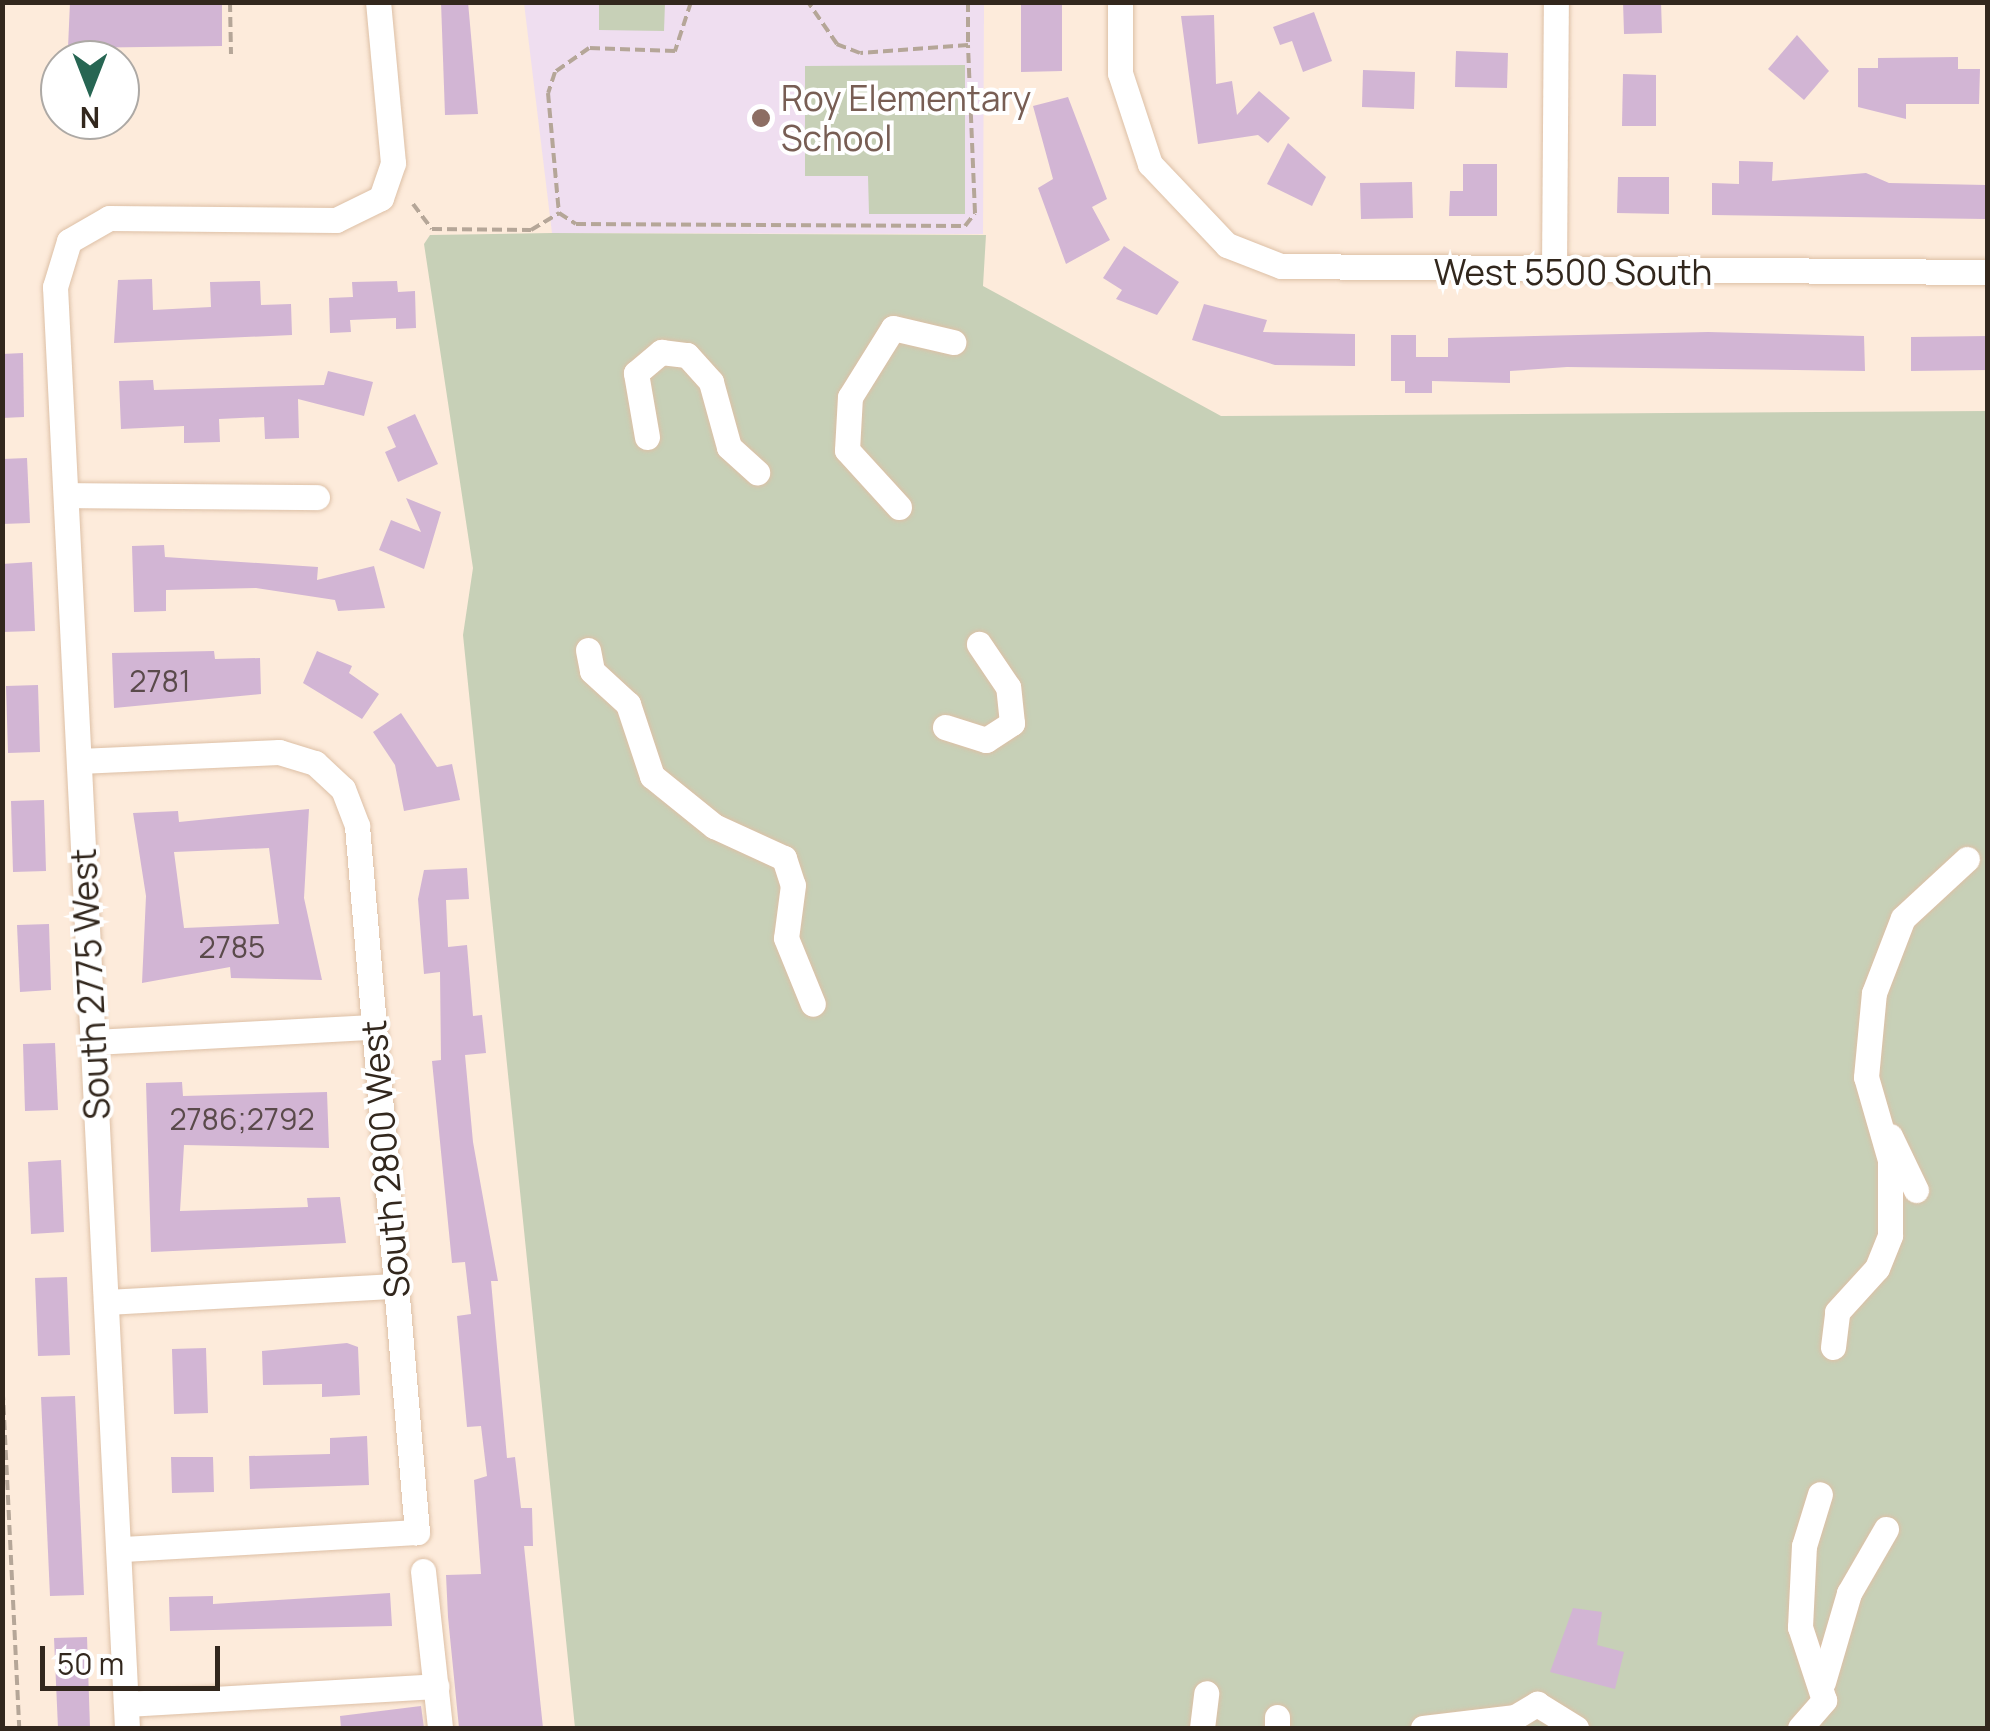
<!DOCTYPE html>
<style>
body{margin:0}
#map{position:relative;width:1990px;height:1731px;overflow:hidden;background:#fdebdb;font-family:Manrope,sans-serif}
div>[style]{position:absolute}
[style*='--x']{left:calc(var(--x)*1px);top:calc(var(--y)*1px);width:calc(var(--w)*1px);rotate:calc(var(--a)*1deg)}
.education>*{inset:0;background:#efdef0}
.green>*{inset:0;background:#c7d0b7}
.building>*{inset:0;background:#d2b5d4}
.path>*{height:4px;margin-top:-2px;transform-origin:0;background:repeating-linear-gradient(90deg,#b5a698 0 10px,transparent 0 15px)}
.roads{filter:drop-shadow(0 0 2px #ddc0a6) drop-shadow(0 0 2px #ddc0a6)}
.minor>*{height:25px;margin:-12.5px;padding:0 12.5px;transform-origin:12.5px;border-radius:12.5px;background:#fff}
.dots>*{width:28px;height:28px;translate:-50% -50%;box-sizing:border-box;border:5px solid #fff;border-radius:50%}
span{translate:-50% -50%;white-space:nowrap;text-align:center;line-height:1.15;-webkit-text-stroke:8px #fff;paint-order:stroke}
.number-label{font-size:30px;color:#5a4a4b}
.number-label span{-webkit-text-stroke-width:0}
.education-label{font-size:35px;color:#785e54}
.left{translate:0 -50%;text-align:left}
.street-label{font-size:35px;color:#32271d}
.frame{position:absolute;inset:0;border:5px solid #32271d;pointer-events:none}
.north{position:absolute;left:40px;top:40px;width:100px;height:100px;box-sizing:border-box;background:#fff;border:2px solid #ada9a5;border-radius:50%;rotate:180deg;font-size:28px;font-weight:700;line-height:40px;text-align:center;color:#32271d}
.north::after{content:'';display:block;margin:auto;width:35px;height:45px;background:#276653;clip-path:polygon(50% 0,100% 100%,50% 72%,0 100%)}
.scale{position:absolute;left:40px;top:1646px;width:180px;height:45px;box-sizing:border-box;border:5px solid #32271d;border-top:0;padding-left:12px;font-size:30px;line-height:35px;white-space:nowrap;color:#32271d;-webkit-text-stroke:8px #fff;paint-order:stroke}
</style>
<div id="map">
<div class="education">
<div style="clip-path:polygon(524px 3px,984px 3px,983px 234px,552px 233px)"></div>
</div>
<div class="green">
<div style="clip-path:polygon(599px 3px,665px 3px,664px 31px,599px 30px)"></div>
<div style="clip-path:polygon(965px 65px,965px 214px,869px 214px,868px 176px,805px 176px,805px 66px)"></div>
<div style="clip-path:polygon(552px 233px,986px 235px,983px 286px,1221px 416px,1987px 411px,1987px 1728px,575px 1728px,463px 635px,473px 568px,424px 244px,430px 235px)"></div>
</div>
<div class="building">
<div style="clip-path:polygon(70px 2px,222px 2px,222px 46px,68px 48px)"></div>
<div style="clip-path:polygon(441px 2px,468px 2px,478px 114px,445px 115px)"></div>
<div style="clip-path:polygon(1021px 2px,1062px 2px,1062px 71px,1021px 72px)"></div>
<div style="clip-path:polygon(1623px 2px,1661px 2px,1662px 33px,1624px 34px)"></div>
<div style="clip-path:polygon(1314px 12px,1332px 61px,1303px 72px,1292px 41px,1280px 45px,1273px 27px)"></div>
<div style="clip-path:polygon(1214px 15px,1216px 84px,1232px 81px,1237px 115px,1259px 91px,1290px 118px,1268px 143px,1258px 135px,1198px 144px,1181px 16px)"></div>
<div style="clip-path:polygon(1797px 35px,1829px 71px,1804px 100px,1768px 69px)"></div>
<div style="clip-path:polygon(1456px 51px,1508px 53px,1507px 88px,1455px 87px)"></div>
<div style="clip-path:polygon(1958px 57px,1958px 69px,1980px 69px,1979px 104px,1906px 104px,1906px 119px,1858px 107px,1858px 68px,1878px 68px,1878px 58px)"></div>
<div style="clip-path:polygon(1363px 70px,1415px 72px,1414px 109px,1362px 107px)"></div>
<div style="clip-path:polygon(1623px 74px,1656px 75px,1656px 126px,1622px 126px)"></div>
<div style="clip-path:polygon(1068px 97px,1107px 199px,1092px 207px,1110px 240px,1066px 264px,1038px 188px,1053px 179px,1033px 106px)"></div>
<div style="clip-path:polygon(1288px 143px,1326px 177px,1312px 206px,1267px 184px)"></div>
<div style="clip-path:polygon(1739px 161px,1773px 162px,1772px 181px,1866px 173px,1889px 183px,1986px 185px,1985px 219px,1712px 215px,1712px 183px,1739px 184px)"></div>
<div style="clip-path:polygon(1463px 164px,1497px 164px,1497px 216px,1449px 216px,1450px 191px,1463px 191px)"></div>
<div style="clip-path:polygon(1618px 177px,1669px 177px,1669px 214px,1617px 213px)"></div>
<div style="clip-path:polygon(1412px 182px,1413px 218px,1361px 219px,1360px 183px)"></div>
<div style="clip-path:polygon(1124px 246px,1179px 282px,1157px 315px,1116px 299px,1122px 290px,1103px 278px)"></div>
<div style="clip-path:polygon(152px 279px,153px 310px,211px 307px,210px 282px,260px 281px,261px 305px,291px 304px,292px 335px,114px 343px,118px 280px)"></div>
<div style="clip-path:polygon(397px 281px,398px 292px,415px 291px,416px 328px,396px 329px,396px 318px,350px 320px,351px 332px,330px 333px,329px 298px,353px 297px,352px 282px)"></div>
<div style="clip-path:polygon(1204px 304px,1267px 320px,1263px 332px,1355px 334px,1355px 366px,1275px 365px,1192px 340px)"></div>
<div style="clip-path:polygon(1708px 332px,1864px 336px,1865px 371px,1567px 367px,1510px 371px,1510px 383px,1432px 381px,1432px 393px,1405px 393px,1405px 381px,1391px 381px,1391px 335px,1416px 335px,1416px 357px,1448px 357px,1448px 338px)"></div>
<div style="clip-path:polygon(1988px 336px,1988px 370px,1911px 371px,1911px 337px)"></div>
<div style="clip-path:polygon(23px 353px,24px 417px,2px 418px,2px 354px)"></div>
<div style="clip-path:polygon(328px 371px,373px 382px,364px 416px,298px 399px,299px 438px,265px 439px,264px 417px,219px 419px,220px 442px,184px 443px,184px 426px,121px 429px,119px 381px,153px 380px,154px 390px,324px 385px)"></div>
<div style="clip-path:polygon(415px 414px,438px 464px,398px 482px,385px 452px,396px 447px,387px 427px)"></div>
<div style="clip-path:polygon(27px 458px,30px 523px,2px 524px,2px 459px)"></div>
<div style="clip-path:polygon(406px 498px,441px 512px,424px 569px,379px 550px,391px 520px,421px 532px)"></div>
<div style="clip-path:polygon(164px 545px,165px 557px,318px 567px,317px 580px,374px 566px,385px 608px,338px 611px,335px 600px,256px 588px,166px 590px,166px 611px,134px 612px,132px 546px)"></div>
<div style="clip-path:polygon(32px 562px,35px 631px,2px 632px,2px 564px)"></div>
<div style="clip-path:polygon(214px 651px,215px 659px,260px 658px,261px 694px,114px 708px,112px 653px)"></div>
<div style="clip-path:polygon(317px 651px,352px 666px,349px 673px,379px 694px,362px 719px,303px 683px)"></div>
<div style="clip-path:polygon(38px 685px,40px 752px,8px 753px,6px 686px)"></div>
<div style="clip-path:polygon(401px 713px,437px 767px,452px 764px,460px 800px,404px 811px,395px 765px,373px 732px)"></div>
<div style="clip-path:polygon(44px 800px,46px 871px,13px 872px,11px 801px)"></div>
<div style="clip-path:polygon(evenodd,309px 809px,304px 898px,322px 980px,231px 978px,230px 967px,142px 983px,146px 896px,133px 813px,178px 811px,179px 822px,309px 809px,269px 848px,279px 924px,184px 928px,174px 852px,269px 848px)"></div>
<div style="clip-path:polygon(467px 868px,469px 899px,446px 900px,448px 947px,467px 945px,473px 1016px,482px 1015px,486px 1053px,465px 1055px,473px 1142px,498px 1281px,491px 1281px,507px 1458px,515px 1457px,521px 1508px,532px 1508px,533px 1546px,524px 1546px,543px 1728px,459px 1728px,448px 1617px,446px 1575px,481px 1574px,474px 1480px,487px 1476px,481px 1426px,467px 1427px,457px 1316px,471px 1314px,465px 1262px,452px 1263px,432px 1061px,441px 1060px,440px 972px,424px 974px,418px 899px,424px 870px)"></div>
<div style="clip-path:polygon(49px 924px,51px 990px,20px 992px,17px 925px)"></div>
<div style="clip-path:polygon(55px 1043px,58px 1110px,25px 1111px,23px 1044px)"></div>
<div style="clip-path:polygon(182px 1082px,183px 1096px,327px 1092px,329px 1148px,184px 1145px,180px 1211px,308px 1207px,307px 1198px,340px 1197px,346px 1243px,151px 1252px,146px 1083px)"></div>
<div style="clip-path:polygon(61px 1160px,64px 1232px,31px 1234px,28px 1162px)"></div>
<div style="clip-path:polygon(67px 1277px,70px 1355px,38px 1356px,35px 1278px)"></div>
<div style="clip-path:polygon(347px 1343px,358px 1347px,360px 1395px,322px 1397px,322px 1384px,263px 1385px,262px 1351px)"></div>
<div style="clip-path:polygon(206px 1348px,208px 1413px,174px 1414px,172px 1349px)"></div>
<div style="clip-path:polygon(75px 1396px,84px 1595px,50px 1596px,41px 1397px)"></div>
<div style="clip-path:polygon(367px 1436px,369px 1485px,250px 1489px,249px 1456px,330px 1454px,330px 1438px)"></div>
<div style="clip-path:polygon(171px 1457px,213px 1457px,214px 1492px,172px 1493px)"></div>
<div style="clip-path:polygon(390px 1593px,392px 1626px,170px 1631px,169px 1597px,213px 1596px,213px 1604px)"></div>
<div style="clip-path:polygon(1573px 1608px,1602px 1612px,1597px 1645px,1624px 1652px,1615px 1689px,1550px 1672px)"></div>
<div style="clip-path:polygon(87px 1637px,90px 1728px,58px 1728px,54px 1638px)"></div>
<div style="clip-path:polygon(421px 1706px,424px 1728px,341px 1728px,340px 1716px)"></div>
</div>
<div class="path">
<div style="--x:230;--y:2;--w:52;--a:88.9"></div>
<div style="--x:691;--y:2;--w:52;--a:108.1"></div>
<div style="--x:675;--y:51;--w:86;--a:-178"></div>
<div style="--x:589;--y:48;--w:42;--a:144.8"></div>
<div style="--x:555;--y:72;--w:22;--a:108"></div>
<div style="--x:548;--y:93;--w:121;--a:84.8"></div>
<div style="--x:559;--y:213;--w:20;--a:33"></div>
<div style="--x:576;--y:224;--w:389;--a:0.3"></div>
<div style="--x:965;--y:226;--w:16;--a:-52"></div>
<div style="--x:975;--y:213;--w:168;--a:-92.4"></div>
<div style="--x:968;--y:45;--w:108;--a:175.8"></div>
<div style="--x:860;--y:53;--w:25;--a:-159"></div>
<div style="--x:837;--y:44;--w:51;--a:-124.6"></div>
<div style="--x:968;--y:2;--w:41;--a:90"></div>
<div style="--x:413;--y:204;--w:31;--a:53"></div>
<div style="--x:432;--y:229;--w:99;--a:0.6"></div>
<div style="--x:531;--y:230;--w:33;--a:-31"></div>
<div style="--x:2;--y:1375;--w:353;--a:87.2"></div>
</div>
<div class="roads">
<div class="minor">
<div style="--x:1120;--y:2;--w:71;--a:90"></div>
<div style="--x:1120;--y:73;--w:96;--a:71.8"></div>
<div style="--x:1150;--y:164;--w:112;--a:46.5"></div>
<div style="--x:1227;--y:245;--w:58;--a:21.3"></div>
<div style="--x:1281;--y:266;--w:707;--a:0.49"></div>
<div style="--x:1554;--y:272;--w:270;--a:-89.6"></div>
<div style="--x:647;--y:437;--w:65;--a:-99.8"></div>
<div style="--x:636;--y:373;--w:33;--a:-40"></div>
<div style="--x:661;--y:352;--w:26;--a:7"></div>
<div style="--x:687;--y:355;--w:36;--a:48"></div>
<div style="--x:711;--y:382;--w:67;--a:74.5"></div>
<div style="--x:729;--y:447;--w:38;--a:42"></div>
<div style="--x:66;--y:495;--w:251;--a:0.5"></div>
<div style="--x:899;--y:507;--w:77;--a:-132.4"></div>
<div style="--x:847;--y:450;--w:53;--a:-86.8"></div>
<div style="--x:850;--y:397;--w:81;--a:-58.1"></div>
<div style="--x:893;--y:328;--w:62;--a:13.1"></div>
<div style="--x:588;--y:650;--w:21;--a:79"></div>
<div style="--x:592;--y:671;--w:49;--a:42.5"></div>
<div style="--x:628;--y:704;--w:76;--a:71.6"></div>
<div style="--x:652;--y:776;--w:80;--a:38.9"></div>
<div style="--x:714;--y:826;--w:77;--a:24.6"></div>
<div style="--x:784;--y:858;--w:28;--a:72"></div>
<div style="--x:793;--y:885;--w:53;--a:97.5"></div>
<div style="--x:786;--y:938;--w:71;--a:67.8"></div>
<div style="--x:945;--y:727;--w:43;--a:17.6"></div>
<div style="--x:986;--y:740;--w:31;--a:-33"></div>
<div style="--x:1012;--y:723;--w:36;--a:-96"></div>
<div style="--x:1008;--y:687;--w:52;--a:-124"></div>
<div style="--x:79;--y:761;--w:200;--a:-2.6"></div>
<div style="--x:279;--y:752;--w:38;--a:17"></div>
<div style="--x:315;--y:763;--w:38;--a:43"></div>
<div style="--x:343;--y:789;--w:40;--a:69"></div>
<div style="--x:357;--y:826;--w:709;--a:85.14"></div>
<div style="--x:417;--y:1532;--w:299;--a:176.7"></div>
<div style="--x:93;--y:1042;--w:281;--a:-3.1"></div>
<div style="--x:1890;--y:1136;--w:60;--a:64.3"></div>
<div style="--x:106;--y:1302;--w:290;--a:-3.2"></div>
<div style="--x:1833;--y:1347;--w:35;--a:-83"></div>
<div style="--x:1837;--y:1312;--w:59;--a:-47.7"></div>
<div style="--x:1877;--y:1268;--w:35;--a:-68"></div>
<div style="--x:1890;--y:1235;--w:75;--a:-90"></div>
<div style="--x:1890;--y:1160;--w:86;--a:-106.1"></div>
<div style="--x:1866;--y:1077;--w:84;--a:-84.6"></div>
<div style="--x:1874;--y:993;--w:80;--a:-68.9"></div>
<div style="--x:1903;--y:918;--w:87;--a:-42.7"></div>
<div style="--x:423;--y:1571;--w:158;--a:83.8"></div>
<div style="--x:1823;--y:1682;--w:93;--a:-73.7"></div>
<div style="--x:1849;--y:1593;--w:74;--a:-60"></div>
<div style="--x:126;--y:1704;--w:311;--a:-3.3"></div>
<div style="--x:1277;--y:1717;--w:11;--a:90"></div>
<div style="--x:127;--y:1728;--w:1443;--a:-92.86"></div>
<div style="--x:55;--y:287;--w:48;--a:-73.1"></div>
<div style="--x:69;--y:241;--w:46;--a:-29.9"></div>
<div style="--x:109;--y:218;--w:227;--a:0.5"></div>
<div style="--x:336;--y:220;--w:50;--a:-26.1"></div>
<div style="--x:381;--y:198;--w:37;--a:-71"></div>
<div style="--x:393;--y:163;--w:162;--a:-95.3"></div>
<div style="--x:1202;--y:1728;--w:35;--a:-83"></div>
<div style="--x:1423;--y:1728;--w:93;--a:-6.8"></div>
<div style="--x:1515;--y:1717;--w:26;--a:-31"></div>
<div style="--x:1537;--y:1704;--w:46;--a:31.6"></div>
<div style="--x:1800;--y:1728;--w:37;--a:-49"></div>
<div style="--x:1824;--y:1700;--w:77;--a:-108.2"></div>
<div style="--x:1800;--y:1627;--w:81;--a:-87.2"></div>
<div style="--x:1804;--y:1546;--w:54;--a:-72.9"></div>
</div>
</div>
<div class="dots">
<div style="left:761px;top:118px;background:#8d6e63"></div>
</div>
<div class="number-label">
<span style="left:160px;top:681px">2781</span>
<span style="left:232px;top:947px">2785</span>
<span style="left:242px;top:1119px">2786;2792</span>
</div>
<div class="education-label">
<span class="left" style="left:781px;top:118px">Roy Elementary<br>School</span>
</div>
<div class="street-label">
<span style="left:1573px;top:272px">West 5500 South</span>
<span style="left:90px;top:984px;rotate:-93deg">South 2775 West</span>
<span style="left:385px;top:1159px;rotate:-95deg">South 2800 West</span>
</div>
<div class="frame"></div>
<div class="north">N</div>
<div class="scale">50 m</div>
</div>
